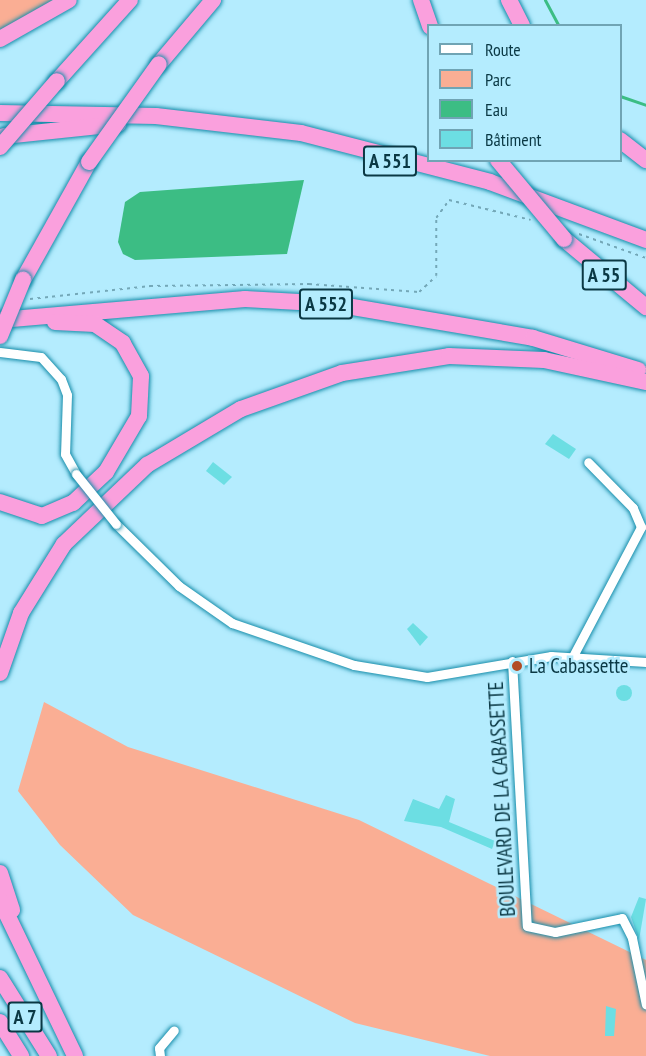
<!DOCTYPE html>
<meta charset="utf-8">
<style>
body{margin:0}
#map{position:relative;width:646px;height:1056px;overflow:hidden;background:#b4ecfe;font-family:"PT Sans Narrow",sans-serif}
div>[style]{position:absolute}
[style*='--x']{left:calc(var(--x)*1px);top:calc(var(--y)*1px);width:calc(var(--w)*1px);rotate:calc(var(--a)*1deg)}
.green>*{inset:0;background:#faae94}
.water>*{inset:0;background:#3cbd84}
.stream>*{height:3px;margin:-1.5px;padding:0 1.5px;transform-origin:1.5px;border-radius:1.5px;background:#3cbd84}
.building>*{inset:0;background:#6cdee3}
.round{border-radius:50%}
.path>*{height:1.5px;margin-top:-0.75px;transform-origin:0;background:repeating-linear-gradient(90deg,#74a8b8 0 3px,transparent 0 7.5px)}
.roads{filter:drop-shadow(0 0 2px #178daa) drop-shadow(0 0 2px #178daa)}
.minor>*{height:9px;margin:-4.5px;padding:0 4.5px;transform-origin:4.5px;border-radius:4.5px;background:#fff}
.motorway>*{height:16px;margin:-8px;padding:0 8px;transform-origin:8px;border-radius:8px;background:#faa0dd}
.bridges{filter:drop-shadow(0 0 2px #178daa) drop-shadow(0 0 2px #178daa)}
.minor-bridge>*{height:9px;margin:-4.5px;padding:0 4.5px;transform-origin:4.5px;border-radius:4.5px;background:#fff}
.motorway-bridge>*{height:16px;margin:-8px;padding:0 8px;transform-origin:8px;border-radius:8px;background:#faa0dd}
.dots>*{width:16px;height:16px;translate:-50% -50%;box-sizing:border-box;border:3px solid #b4ecfe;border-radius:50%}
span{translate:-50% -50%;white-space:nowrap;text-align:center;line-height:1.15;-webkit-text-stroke:5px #b4ecfe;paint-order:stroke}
.shield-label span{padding:2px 4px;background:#b4ecfe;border:2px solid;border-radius:4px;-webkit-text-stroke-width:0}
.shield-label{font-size:20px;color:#0a3844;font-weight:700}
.poi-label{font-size:21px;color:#0a3844}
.left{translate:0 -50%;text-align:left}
.street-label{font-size:21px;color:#0a3844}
.legend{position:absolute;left:427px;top:24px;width:195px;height:138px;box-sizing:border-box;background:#b4ecfe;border:2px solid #70a4b4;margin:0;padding:8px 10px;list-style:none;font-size:18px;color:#0a3844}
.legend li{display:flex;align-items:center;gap:12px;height:30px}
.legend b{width:30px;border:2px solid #70a4b4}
</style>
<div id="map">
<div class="green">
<div style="clip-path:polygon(0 0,53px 0,0 33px)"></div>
<div style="clip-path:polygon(44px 702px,128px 747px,359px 820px,646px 960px,646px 1056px,490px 1056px,355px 1023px,133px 915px,60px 845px,18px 791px)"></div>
</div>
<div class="water">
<div style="clip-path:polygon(304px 180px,287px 254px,135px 260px,123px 254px,118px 242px,125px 202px,140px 192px)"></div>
</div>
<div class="stream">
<div style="--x:545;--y:0;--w:30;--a:62"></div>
<div style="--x:620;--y:96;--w:28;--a:19"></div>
</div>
<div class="building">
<div style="clip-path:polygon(553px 434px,576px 449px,569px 459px,545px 444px)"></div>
<div style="clip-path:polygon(213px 462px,232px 477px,224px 485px,206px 471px)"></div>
<div style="clip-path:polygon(413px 623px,428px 637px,420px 646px,407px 629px)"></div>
<div class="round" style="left:616px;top:685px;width:16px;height:16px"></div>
<div style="clip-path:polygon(446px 795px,455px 799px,449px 822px,495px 841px,492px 849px,441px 827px,404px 821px,413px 799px,439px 809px)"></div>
<div style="clip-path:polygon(639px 897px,646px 899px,639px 940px,631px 917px)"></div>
<div style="clip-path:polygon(606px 1006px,616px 1009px,614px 1036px,605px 1036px)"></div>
</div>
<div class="path">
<div style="--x:579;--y:234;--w:71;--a:19.7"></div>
<div style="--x:30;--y:299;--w:121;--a:-6.2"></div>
<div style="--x:150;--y:286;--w:159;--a:-0.7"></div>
<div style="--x:309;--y:284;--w:110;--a:4.2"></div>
<div style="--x:419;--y:292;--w:23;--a:-43"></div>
<div style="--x:436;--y:276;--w:58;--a:-90"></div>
<div style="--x:436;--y:218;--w:22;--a:-54"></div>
<div style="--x:449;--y:200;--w:84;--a:13.7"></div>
</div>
<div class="roads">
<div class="minor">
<div style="--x:0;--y:352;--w:41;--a:7"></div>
<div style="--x:41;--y:357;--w:30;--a:48"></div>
<div style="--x:61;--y:379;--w:17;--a:69"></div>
<div style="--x:67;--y:395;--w:59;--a:91.9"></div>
<div style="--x:65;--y:454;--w:23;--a:61"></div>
<div style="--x:116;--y:524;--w:88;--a:44.5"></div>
<div style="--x:179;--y:586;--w:65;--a:34.9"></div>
<div style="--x:232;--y:623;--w:129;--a:19"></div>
<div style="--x:354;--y:665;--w:74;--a:9.3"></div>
<div style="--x:427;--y:677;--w:126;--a:-9.6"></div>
<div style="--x:551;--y:656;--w:95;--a:3.6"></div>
<div style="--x:573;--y:656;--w:146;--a:-62.2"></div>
<div style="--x:641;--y:527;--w:21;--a:-113"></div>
<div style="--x:633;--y:508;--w:64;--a:-134.4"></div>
<div style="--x:512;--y:661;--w:265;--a:86.8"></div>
<div style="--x:527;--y:926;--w:29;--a:12"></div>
<div style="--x:555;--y:932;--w:68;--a:-11.8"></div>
<div style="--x:622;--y:918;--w:22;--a:63"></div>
<div style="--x:632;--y:938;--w:68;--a:78.2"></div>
<div style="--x:160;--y:1056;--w:8;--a:-97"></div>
<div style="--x:159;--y:1048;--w:23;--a:-50"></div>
</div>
<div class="motorway">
<div style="--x:421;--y:0;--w:28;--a:71"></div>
<div style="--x:509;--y:0;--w:29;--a:63"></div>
<div style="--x:0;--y:39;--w:79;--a:-29.5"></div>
<div style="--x:159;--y:64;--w:84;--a:-49.8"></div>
<div style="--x:57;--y:81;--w:109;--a:-48"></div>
<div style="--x:0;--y:113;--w:156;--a:1.1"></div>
<div style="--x:156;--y:116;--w:146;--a:6.7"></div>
<div style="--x:301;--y:133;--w:195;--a:14.5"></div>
<div style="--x:490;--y:182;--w:166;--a:20.4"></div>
<div style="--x:4;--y:136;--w:115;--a:-6"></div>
<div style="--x:620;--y:140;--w:33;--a:38"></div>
<div style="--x:564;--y:239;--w:107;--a:39.7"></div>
<div style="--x:23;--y:280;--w:135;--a:-60.8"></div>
<div style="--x:0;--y:320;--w:246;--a:-4.9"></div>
<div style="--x:245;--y:299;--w:90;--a:3.2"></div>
<div style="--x:335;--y:304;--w:201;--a:9.7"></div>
<div style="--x:533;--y:338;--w:110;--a:16.9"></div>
<div style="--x:0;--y:502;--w:44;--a:18.4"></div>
<div style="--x:42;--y:516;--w:34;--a:-23"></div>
<div style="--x:73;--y:503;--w:45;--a:-43.2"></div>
<div style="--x:106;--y:472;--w:65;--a:-59.5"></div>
<div style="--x:139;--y:416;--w:40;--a:-87.1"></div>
<div style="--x:141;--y:376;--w:38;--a:-119"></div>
<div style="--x:123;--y:343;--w:34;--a:-146"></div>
<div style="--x:95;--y:324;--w:40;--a:-177.1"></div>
<div style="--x:0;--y:673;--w:64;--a:-70.7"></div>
<div style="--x:21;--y:613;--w:81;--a:-58.1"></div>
<div style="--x:64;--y:544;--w:115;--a:-43.6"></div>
<div style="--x:147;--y:465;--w:109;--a:-30.8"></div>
<div style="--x:241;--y:409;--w:107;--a:-19.6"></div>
<div style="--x:342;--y:373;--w:108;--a:-9"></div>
<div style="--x:449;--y:356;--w:95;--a:2.4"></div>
<div style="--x:544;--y:360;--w:104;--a:12.2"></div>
<div style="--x:0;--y:873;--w:39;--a:72"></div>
<div style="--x:0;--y:900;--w:173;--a:64.3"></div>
<div style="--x:0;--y:978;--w:92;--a:57.9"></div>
<div style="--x:0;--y:1022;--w:40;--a:58"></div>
</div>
</div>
<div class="bridges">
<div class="minor-bridge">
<div style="--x:76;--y:474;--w:64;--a:51.3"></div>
</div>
<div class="motorway-bridge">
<div style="--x:0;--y:147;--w:87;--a:-49.2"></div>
<div style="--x:498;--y:160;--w:103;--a:50.1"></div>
<div style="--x:89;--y:162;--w:120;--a:-54.5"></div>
<div style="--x:0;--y:336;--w:61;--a:-67.7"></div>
</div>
</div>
<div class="dots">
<div style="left:517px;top:666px;background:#b24b24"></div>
</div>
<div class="shield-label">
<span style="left:390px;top:161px">A 551</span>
<span style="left:604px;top:275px">A 55</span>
<span style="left:326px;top:304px">A 552</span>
<span style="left:25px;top:1017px">A 7</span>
</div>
<div class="poi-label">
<span class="left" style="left:529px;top:666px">La Cabassette</span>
</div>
<div class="street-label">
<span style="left:502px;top:799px;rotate:-93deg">BOULEVARD DE LA CABASSETTE</span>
</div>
<ul class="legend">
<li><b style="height:8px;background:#fff"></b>Route</li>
<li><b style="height:16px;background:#faae94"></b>Parc</li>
<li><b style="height:16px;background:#3cbd84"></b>Eau</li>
<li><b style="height:16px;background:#6cdee3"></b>Bâtiment</li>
</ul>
</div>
